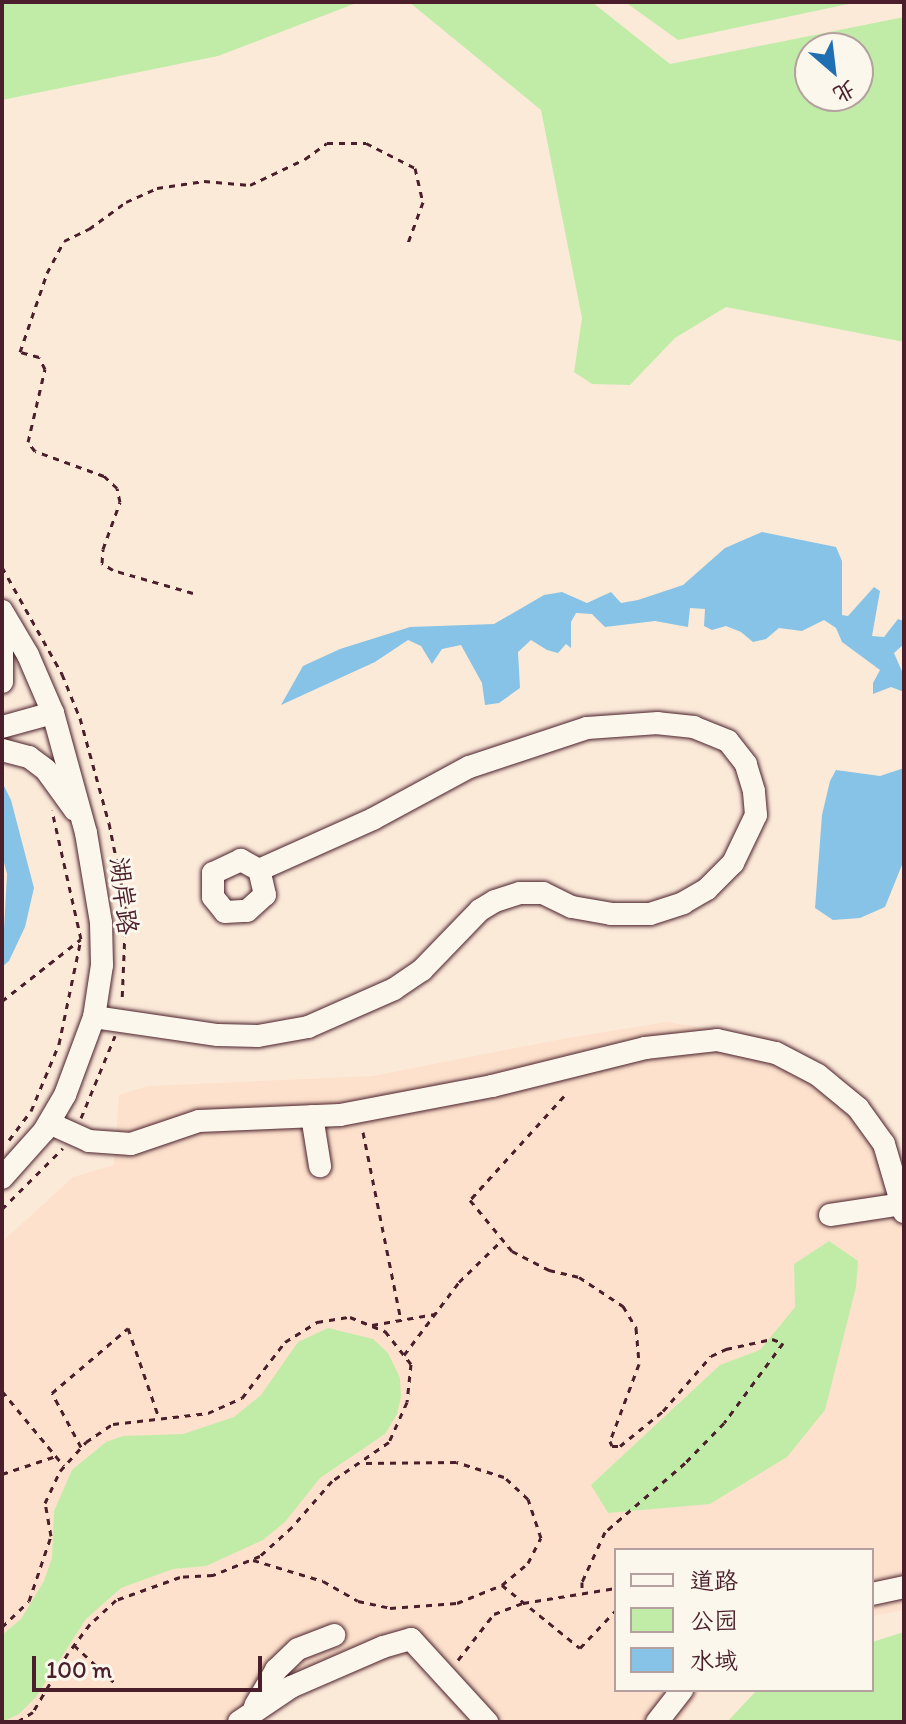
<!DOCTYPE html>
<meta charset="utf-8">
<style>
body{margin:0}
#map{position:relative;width:906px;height:1724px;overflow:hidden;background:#fcead9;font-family:Itim,"LXGW WenKai TC",sans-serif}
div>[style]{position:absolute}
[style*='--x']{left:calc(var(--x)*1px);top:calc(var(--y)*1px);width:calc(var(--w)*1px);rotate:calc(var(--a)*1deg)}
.built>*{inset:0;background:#fde1cc}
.green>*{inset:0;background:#c1eca8}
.water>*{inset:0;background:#87c3e7}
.path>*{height:3px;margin-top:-1.5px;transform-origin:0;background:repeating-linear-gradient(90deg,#4a1f2b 0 6px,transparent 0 12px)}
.roads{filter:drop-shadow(0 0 2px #4a1f2b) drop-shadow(0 0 2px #4a1f2b)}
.minor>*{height:22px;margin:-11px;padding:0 11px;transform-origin:11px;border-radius:11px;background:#fbf7ec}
span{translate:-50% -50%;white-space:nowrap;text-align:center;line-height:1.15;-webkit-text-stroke:6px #fbf7ec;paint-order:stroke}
.street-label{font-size:26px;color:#4a1f2b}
.frame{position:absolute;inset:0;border:4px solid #4a1f2b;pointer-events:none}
.legend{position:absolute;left:614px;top:1548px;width:260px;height:144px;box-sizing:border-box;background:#fbf7ec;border:2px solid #b4a19f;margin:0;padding:10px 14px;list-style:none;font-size:24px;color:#4a1f2b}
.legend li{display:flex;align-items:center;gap:16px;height:40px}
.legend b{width:40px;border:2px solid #b4a19f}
.north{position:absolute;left:794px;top:32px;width:80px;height:80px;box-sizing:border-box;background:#fbf7ec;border:2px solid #b4a19f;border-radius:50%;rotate:152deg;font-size:22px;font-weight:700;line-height:32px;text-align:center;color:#4a1f2b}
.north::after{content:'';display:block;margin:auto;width:28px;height:36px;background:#1f6fb2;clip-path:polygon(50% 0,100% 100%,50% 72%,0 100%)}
.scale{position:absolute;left:32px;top:1656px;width:230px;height:36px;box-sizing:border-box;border:4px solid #4a1f2b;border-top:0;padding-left:10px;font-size:24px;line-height:28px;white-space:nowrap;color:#4a1f2b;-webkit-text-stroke:6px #fbf7ec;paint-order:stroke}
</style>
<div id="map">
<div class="built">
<div style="clip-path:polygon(667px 1022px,771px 1038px,814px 1059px,856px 1089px,888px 1128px,904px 1161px,904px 1610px,872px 1616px,872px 1550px,616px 1550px,616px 1690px,701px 1690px,679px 1722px,469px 1722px,448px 1702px,421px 1658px,411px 1653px,304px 1691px,259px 1722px,2px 1722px,2px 1242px,73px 1177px,114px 1165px,119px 1095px,148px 1086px,372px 1076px,567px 1038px)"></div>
</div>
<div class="green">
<div style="clip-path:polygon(2px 2px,359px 2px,218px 56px,2px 100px)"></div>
<div style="clip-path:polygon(evenodd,409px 2px,592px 2px,670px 64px,904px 17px,904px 342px,726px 307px,675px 338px,630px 385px,592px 384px,574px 372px,582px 318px,541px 110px,409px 2px,858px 48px,858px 96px,810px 96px,810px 48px,858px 48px)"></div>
<div style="clip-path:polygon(625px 2px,858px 2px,678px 40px)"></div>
<div style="clip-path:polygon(829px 1241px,858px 1261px,856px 1287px,825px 1410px,787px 1457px,710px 1504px,608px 1513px,591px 1485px,720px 1365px,760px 1350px,795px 1307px,794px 1264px)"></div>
<div style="clip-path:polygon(328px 1328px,373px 1339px,388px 1353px,400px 1378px,401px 1397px,397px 1414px,385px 1434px,320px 1478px,285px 1522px,263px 1540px,206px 1566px,173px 1569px,121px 1588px,86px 1619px,36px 1697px,19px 1714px,2px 1722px,2px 1635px,21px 1619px,44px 1581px,52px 1558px,54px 1511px,72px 1470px,106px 1442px,123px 1436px,183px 1434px,234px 1417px,261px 1395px,298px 1342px)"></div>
<div style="clip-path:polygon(904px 1632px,904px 1722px,727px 1722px,757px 1690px,872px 1690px,872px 1642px)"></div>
</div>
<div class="water">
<div style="clip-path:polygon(762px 532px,836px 547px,842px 561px,842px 615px,848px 616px,874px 587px,880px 591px,872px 636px,884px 637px,898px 619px,904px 621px,904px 644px,894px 653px,904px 676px,904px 692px,891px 687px,873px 694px,873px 683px,880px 670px,842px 642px,836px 628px,824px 620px,802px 631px,779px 628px,766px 639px,753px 642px,741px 632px,726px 626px,712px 630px,704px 626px,705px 609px,690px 608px,688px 627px,655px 621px,605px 627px,592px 614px,576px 613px,571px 622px,571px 648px,566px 644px,558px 653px,547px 650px,531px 640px,518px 652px,520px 688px,499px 703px,485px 705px,482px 683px,461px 645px,442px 649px,432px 664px,421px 646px,408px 640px,375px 662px,281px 705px,303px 666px,340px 649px,410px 627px,494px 624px,544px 595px,562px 592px,587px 603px,611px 592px,621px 603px,638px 600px,683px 585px,725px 548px)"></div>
<div style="clip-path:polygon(904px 768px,904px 860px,885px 907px,860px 918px,833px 920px,815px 908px,822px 815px,830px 781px,836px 770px,880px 776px)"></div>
<div style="clip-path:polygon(2px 782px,11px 800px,34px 888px,25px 927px,9px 961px,2px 967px,7px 874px,2px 855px)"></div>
</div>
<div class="path">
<div style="--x:2;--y:567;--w:123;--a:60.7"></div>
<div style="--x:62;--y:674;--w:48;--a:67.8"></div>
<div style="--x:80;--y:718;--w:109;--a:74.6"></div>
<div style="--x:109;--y:823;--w:86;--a:78.6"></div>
<div style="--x:126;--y:907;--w:95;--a:92.4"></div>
<div style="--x:193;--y:593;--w:83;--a:-164"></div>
<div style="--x:113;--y:570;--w:13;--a:-148"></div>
<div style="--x:102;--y:563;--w:14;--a:-86"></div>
<div style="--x:103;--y:549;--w:50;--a:-70.1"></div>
<div style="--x:120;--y:502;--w:14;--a:-102"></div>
<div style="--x:117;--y:488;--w:18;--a:-137"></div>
<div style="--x:104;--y:476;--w:73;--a:-160.1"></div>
<div style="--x:35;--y:451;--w:11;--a:-128"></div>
<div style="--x:28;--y:442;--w:75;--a:-76.9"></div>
<div style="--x:45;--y:369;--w:13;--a:-117"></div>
<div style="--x:39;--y:357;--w:20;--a:-165"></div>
<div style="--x:20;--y:352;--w:83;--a:-71.1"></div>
<div style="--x:47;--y:273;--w:36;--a:-62"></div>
<div style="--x:64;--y:241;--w:28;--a:-26"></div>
<div style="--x:89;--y:229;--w:46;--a:-36.1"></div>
<div style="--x:126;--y:202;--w:34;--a:-24"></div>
<div style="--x:157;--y:188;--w:48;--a:-8.5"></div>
<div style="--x:204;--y:181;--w:46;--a:5"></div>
<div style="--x:250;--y:185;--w:61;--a:-25.3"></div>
<div style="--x:305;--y:159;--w:27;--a:-36"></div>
<div style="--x:327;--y:143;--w:39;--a:0"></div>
<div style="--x:366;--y:143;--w:55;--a:27"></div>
<div style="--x:415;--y:168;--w:35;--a:77"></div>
<div style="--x:423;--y:202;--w:44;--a:110.1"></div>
<div style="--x:2;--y:1001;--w:100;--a:-38.1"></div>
<div style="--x:564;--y:1096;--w:140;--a:132.1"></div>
<div style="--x:470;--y:1200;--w:66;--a:50.5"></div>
<div style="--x:512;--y:1251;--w:42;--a:27.2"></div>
<div style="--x:549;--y:1270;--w:31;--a:13"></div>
<div style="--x:579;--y:1277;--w:53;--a:33.4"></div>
<div style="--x:623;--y:1306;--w:26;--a:59"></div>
<div style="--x:636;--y:1328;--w:36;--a:85"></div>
<div style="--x:639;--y:1364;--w:82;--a:110.6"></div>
<div style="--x:610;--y:1441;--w:5;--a:68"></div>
<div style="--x:612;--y:1446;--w:8;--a:0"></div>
<div style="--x:620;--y:1446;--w:55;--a:-39.1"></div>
<div style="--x:663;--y:1411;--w:73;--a:-48.9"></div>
<div style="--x:711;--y:1356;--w:17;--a:-25"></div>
<div style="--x:726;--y:1349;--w:47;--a:-12.3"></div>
<div style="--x:772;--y:1339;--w:12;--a:20"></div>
<div style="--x:783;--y:1343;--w:99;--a:126.4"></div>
<div style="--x:724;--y:1423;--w:56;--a:134.3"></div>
<div style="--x:685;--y:1463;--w:106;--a:139.2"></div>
<div style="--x:605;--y:1532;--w:55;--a:114.7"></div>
<div style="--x:582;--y:1582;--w:11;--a:90"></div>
<div style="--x:81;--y:1118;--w:89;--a:-67.5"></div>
<div style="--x:363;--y:1132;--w:192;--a:78.6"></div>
<div style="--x:9;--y:1140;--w:36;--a:-53"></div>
<div style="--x:31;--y:1111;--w:73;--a:-67.3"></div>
<div style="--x:59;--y:1044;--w:107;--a:-78.2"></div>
<div style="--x:81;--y:939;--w:132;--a:-102.7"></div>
<div style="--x:2;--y:1209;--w:86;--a:-45"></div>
<div style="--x:372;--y:1325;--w:64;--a:-9.9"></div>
<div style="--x:404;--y:1355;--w:91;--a:-53"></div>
<div style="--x:459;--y:1282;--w:60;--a:-44.3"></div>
<div style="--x:2;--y:1391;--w:97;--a:50.4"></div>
<div style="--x:81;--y:1447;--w:61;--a:-118.2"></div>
<div style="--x:52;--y:1393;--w:100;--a:-40.5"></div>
<div style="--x:128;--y:1328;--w:95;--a:71"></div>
<div style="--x:2;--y:1474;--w:57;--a:-18.4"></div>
<div style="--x:253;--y:1560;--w:73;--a:16.7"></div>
<div style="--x:323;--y:1581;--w:40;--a:29.7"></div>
<div style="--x:358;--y:1601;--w:33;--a:12"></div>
<div style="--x:390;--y:1608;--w:67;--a:-4.3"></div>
<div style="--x:457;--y:1603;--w:48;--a:-21.8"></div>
<div style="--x:502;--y:1585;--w:34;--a:-40"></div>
<div style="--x:528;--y:1563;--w:28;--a:-63"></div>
<div style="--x:541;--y:1538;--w:41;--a:-108.4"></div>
<div style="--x:528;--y:1499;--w:33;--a:-137"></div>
<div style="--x:504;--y:1477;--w:50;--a:-162.6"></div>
<div style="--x:456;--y:1462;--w:92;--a:179.4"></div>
<div style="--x:502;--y:1585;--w:100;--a:38.9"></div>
<div style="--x:580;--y:1648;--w:52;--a:-46.5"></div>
<div style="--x:2;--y:1627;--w:37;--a:-44"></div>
<div style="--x:29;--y:1601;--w:69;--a:-71.3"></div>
<div style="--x:51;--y:1536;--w:34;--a:-100"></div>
<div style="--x:45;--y:1503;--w:35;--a:-65"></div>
<div style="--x:60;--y:1471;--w:39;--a:-48"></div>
<div style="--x:86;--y:1442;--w:32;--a:-34"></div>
<div style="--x:113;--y:1424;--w:96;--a:-6.6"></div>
<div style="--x:208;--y:1413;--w:37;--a:-24"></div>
<div style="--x:242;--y:1398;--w:71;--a:-52.5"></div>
<div style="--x:285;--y:1342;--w:38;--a:-32"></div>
<div style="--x:317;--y:1322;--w:33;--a:-9"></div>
<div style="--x:350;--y:1317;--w:38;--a:22"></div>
<div style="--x:385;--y:1331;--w:42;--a:51.8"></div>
<div style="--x:411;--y:1364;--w:38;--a:96"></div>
<div style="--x:407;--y:1402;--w:44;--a:114.2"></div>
<div style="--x:389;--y:1442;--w:69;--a:145.6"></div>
<div style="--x:332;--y:1481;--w:61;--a:131"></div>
<div style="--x:292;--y:1527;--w:43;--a:137.8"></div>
<div style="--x:260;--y:1556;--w:51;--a:158"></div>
<div style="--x:213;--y:1575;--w:33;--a:177"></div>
<div style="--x:180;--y:1577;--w:68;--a:160.2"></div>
<div style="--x:116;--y:1600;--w:35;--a:137"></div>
<div style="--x:90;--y:1624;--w:36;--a:127"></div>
<div style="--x:68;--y:1653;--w:69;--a:120.7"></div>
<div style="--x:33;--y:1712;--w:19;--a:148"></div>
<div style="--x:74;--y:1645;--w:57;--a:42.9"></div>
<div style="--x:458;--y:1660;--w:58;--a:-52"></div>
<div style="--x:494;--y:1614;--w:31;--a:-21"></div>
<div style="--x:523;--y:1603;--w:94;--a:-9.2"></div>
</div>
<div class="roads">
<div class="minor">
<div style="--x:2;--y:611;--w:51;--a:59.4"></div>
<div style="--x:28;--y:655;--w:63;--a:66.7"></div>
<div style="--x:53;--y:713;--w:124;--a:74.6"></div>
<div style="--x:86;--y:833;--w:91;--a:80.5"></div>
<div style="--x:101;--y:923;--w:42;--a:88.6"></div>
<div style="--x:102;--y:965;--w:53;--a:98.7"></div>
<div style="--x:94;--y:1017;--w:83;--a:110.4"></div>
<div style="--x:65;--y:1095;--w:42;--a:120.3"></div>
<div style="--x:44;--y:1131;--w:63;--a:131.8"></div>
<div style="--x:2;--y:633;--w:49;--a:90"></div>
<div style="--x:2;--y:727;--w:53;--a:-15.4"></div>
<div style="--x:2;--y:750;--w:28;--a:15"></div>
<div style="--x:29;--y:757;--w:21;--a:37"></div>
<div style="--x:46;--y:770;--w:49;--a:54.1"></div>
<div style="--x:94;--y:1017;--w:125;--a:8.3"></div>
<div style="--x:218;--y:1035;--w:40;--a:1.4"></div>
<div style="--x:258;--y:1036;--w:51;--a:-10.2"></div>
<div style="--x:308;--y:1027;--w:94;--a:-23.8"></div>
<div style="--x:394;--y:989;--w:34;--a:-34"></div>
<div style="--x:422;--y:970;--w:83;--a:-46"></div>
<div style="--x:480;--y:910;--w:17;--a:-31"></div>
<div style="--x:495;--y:901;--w:26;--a:-18"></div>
<div style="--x:520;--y:893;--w:23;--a:0"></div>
<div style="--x:543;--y:893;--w:32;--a:26"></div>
<div style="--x:572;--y:907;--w:40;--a:10"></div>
<div style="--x:611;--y:914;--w:39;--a:0"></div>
<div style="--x:650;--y:914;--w:35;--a:-18"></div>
<div style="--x:683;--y:903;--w:28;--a:-30"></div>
<div style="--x:707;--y:889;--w:37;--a:-45"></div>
<div style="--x:733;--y:863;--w:53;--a:-64.4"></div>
<div style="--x:756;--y:815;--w:24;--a:-95"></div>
<div style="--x:754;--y:791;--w:28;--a:-107"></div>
<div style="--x:746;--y:764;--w:29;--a:-128"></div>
<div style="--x:728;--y:741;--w:37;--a:-158"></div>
<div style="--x:694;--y:727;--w:36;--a:-174"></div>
<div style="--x:658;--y:723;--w:71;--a:176"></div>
<div style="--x:587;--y:728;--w:124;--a:161.7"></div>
<div style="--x:469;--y:767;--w:109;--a:151.6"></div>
<div style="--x:373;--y:819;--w:125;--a:155.9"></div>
<div style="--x:259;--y:870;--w:21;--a:-151"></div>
<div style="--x:241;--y:860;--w:31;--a:155"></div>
<div style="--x:213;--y:873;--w:24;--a:90"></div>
<div style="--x:213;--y:897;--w:19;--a:51"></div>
<div style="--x:225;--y:912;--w:22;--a:-3"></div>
<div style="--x:247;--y:911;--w:24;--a:-42"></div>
<div style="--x:265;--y:895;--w:26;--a:-103"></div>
<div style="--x:312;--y:1116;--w:51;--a:80.9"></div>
<div style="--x:49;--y:1123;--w:44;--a:24.2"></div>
<div style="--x:89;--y:1141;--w:42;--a:4.1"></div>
<div style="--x:131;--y:1144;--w:72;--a:-18.7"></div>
<div style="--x:199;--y:1121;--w:141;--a:-2.4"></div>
<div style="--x:340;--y:1115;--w:155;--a:-10.8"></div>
<div style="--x:492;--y:1086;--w:158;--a:-13.9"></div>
<div style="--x:645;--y:1048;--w:72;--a:-6.3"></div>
<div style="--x:717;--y:1040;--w:60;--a:12.4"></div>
<div style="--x:776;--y:1053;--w:47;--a:27.6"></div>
<div style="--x:818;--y:1075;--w:52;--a:39.5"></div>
<div style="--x:858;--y:1108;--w:44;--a:54.2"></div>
<div style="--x:884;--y:1144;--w:71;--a:73.6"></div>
<div style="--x:830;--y:1215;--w:74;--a:-8.6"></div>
<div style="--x:872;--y:1594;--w:33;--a:-12"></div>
<div style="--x:255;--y:1706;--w:42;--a:-59.7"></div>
<div style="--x:276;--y:1670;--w:30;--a:-44"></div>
<div style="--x:298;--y:1649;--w:39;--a:-21"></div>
<div style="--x:239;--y:1722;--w:63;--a:-33.9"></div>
<div style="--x:291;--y:1687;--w:100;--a:-23.5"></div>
<div style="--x:383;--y:1647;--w:29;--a:-16"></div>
<div style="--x:411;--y:1639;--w:113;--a:47.5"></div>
<div style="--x:657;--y:1722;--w:41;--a:-52"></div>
</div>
</div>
<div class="street-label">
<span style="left:123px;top:896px;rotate:83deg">湖岸路</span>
</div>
<div class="frame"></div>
<ul class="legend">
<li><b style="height:10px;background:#fbf7ec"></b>道路</li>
<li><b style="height:22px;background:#c1eca8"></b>公园</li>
<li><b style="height:22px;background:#87c3e7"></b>水域</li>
</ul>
<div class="north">北</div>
<div class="scale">100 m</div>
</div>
